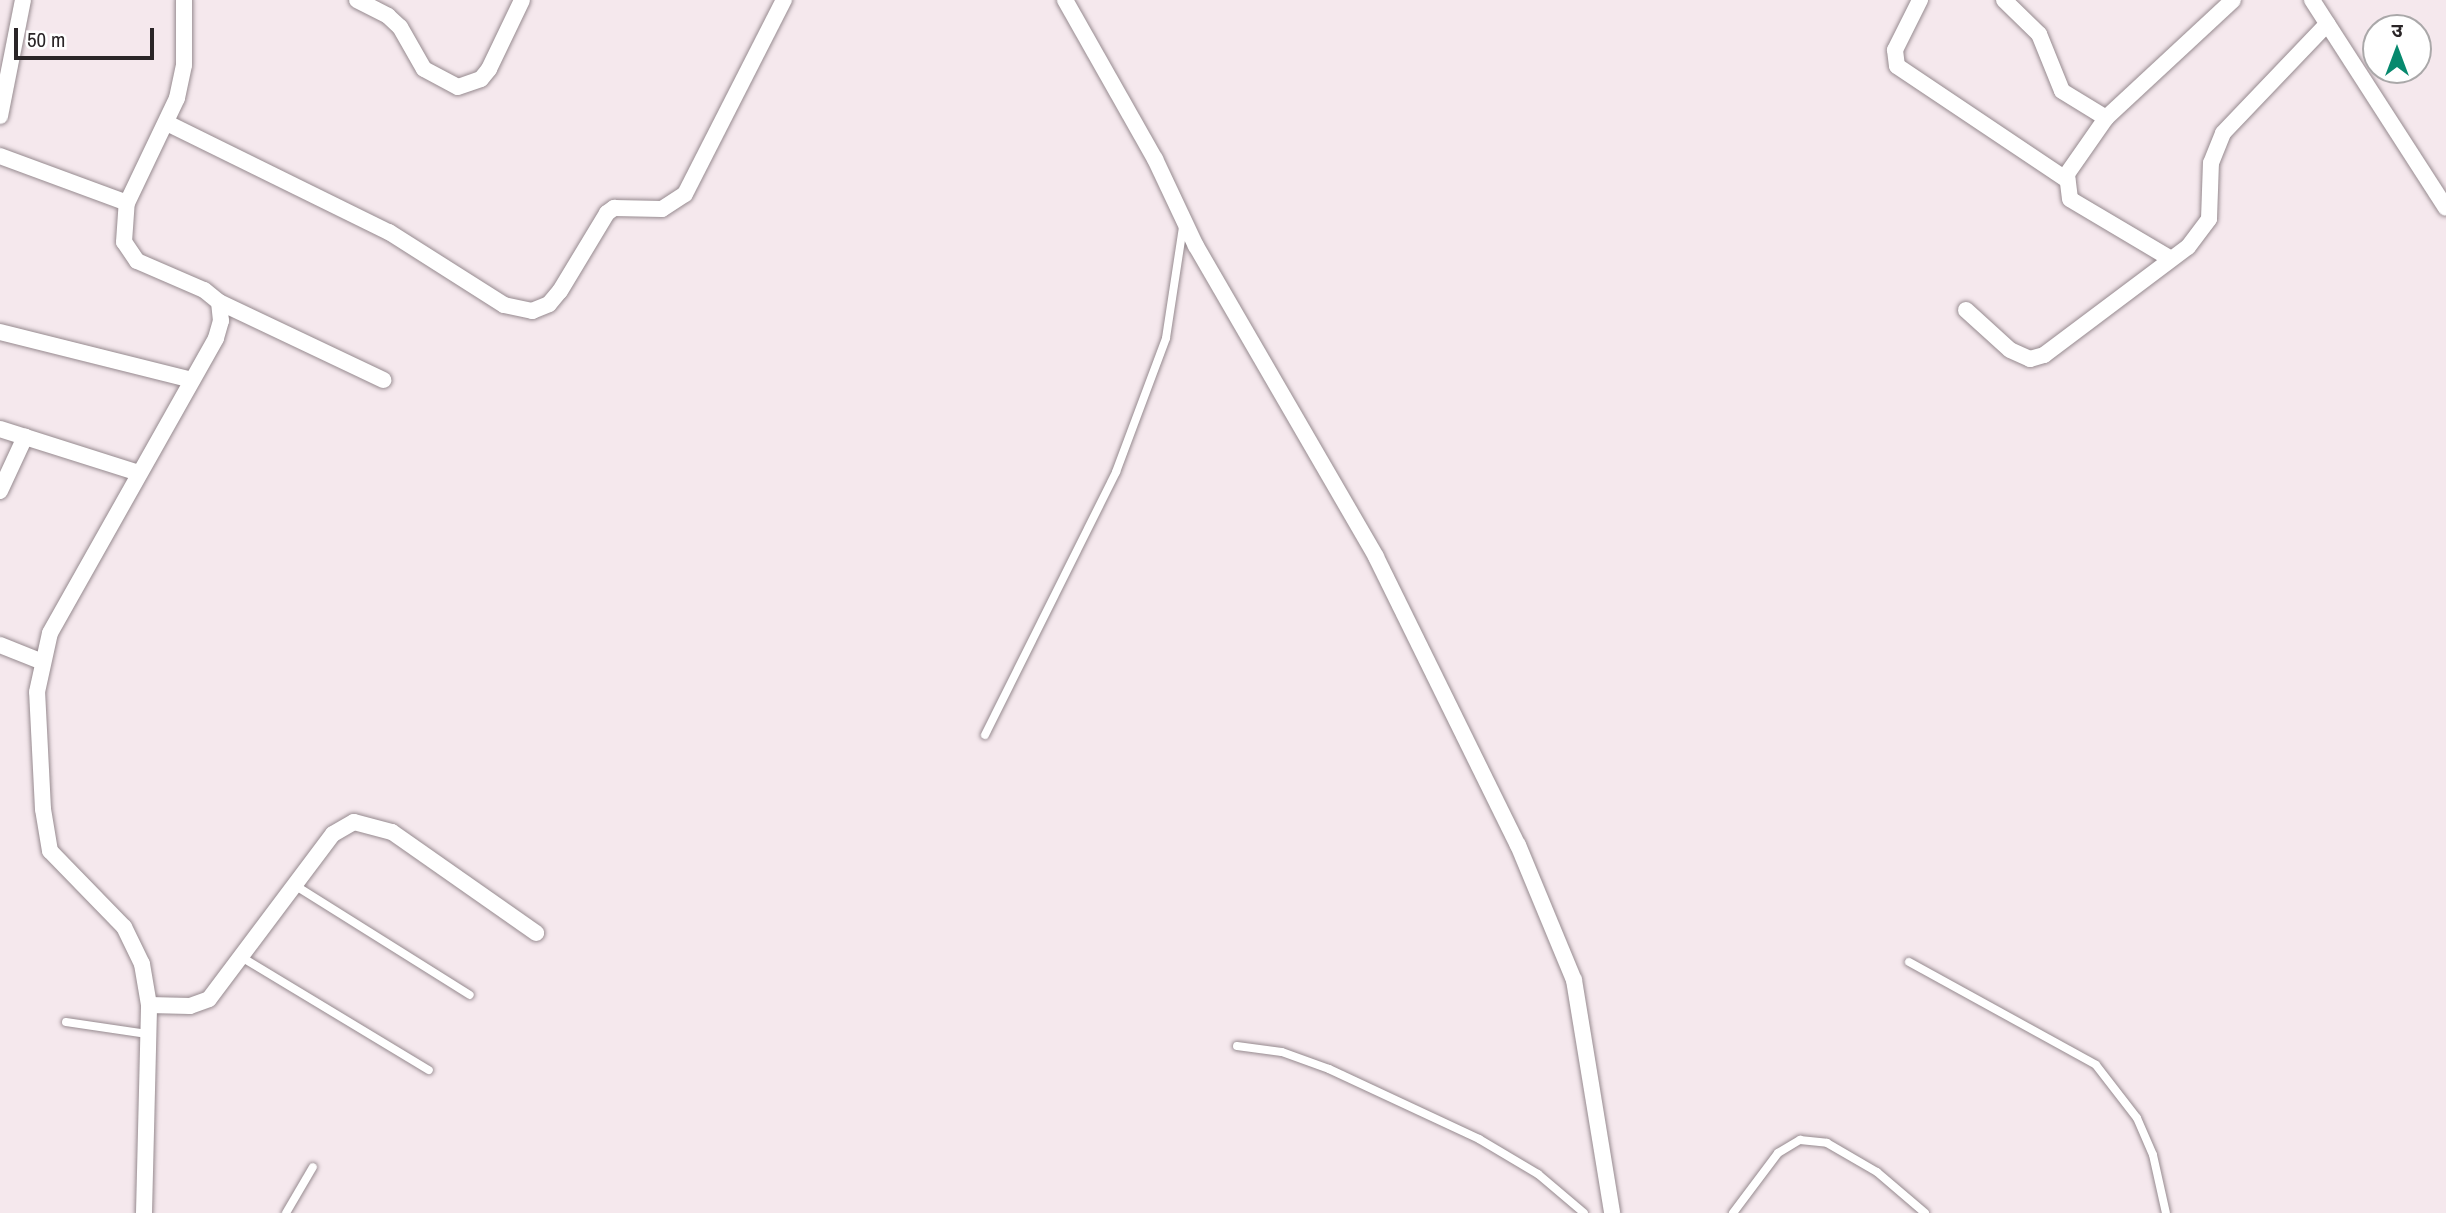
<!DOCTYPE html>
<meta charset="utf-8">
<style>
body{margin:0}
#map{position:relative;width:2446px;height:1213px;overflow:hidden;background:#f5e8ed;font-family:"Archivo Narrow","Noto Sans Devanagari",sans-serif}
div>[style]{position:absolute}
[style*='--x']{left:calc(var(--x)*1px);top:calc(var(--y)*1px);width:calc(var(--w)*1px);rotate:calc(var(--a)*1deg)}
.roads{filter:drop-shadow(0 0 2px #968a8f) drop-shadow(0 0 2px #968a8f)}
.lane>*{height:8px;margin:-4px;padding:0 4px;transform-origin:4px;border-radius:4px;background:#fff}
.street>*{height:16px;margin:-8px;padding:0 8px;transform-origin:8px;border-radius:8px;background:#fff}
span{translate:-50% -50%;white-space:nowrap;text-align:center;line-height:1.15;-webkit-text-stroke:5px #fff;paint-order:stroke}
.north{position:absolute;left:2362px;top:14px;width:70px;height:70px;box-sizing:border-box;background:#fff;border:2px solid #aaa8a9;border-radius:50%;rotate:0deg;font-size:19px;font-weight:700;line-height:28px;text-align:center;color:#2a2527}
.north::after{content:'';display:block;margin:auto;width:24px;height:32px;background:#07896e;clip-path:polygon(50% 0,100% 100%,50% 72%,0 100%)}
.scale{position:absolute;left:14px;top:28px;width:140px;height:32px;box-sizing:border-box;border:4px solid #2a2527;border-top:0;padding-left:9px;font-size:21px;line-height:24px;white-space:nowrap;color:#2a2527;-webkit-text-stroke:5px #fff;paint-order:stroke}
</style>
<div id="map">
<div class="roads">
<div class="lane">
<div style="--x:985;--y:735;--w:294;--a:-63.5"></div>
<div style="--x:1116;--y:472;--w:143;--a:-69.5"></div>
<div style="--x:1166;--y:338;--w:112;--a:-81.3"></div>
<div style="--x:296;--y:886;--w:205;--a:32.1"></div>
<div style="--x:243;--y:958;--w:217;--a:31.1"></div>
<div style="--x:1909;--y:962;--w:213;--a:28.8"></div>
<div style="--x:2096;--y:1065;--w:67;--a:52.3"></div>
<div style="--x:2137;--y:1118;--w:40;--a:66.6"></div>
<div style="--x:2153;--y:1155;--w:59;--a:77.4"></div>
<div style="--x:66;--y:1022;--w:82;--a:8.4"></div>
<div style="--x:1237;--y:1046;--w:45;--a:7.6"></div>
<div style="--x:1282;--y:1052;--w:50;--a:19.9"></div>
<div style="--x:1329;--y:1069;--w:166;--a:25"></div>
<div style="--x:1479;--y:1139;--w:69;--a:30.7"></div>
<div style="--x:1538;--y:1174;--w:60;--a:40.3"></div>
<div style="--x:286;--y:1213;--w:53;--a:-59.6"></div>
<div style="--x:1733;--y:1213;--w:75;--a:-53.1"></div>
<div style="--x:1778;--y:1153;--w:26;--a:-31"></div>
<div style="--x:1800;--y:1140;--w:27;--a:6"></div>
<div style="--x:1827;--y:1143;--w:58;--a:30.1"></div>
<div style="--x:1877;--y:1172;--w:63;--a:40.5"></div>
</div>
<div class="street">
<div style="--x:357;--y:0;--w:35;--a:27"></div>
<div style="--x:388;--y:16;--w:16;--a:43"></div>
<div style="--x:400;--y:27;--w:48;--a:60.3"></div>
<div style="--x:424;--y:69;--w:38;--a:28"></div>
<div style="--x:458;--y:87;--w:24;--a:-19"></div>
<div style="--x:481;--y:79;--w:13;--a:-51"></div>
<div style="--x:489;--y:69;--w:76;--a:-64.4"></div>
<div style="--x:1065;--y:0;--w:183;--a:60.5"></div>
<div style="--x:1155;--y:159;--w:96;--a:64.8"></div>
<div style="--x:1196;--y:246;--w:359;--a:59.9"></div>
<div style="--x:1376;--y:557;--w:321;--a:63.8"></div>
<div style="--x:1518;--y:845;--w:146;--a:67.5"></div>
<div style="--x:1574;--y:980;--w:236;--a:80.7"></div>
<div style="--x:1920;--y:0;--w:56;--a:116.6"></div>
<div style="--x:1895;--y:50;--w:16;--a:83"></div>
<div style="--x:1897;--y:66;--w:205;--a:33.8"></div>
<div style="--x:2004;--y:0;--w:49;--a:44.2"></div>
<div style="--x:2039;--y:34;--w:61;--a:68"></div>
<div style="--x:2062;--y:91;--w:52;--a:31.5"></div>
<div style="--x:2312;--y:0;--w:247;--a:57.2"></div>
<div style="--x:0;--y:116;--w:118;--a:-78.8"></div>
<div style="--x:167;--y:123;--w:247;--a:26.2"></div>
<div style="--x:389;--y:232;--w:136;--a:32.4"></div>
<div style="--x:504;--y:305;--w:29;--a:12"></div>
<div style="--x:532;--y:311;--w:18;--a:-22"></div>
<div style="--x:549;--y:304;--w:17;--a:-50"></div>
<div style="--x:560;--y:291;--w:91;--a:-58.9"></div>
<div style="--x:607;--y:213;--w:9;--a:-36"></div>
<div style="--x:614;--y:208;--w:48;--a:1.2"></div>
<div style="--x:662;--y:209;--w:27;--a:-33"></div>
<div style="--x:685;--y:194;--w:218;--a:-63"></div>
<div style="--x:0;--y:156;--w:135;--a:20.3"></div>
<div style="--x:2171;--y:259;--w:117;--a:-149.3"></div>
<div style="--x:2070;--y:199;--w:25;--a:-97"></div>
<div style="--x:2067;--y:174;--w:68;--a:-55.1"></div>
<div style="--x:2106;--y:118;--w:173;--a:-42.9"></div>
<div style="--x:219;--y:302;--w:182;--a:25.4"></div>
<div style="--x:1966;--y:310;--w:59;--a:42.3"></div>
<div style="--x:2010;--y:350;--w:22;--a:24"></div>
<div style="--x:2030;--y:359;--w:15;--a:-16"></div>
<div style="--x:2044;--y:355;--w:180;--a:-36.9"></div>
<div style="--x:2188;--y:247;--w:35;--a:-53"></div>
<div style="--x:2209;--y:219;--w:56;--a:-88"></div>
<div style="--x:2211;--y:163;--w:32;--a:-68"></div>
<div style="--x:2223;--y:133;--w:151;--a:-46.3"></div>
<div style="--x:0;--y:332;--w:198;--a:14"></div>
<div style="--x:0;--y:429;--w:146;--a:17.6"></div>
<div style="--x:0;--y:491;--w:60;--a:-65.2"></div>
<div style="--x:0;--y:645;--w:43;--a:21.8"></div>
<div style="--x:149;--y:1005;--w:41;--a:1.4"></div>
<div style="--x:190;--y:1006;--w:20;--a:-20"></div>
<div style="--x:209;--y:999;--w:206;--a:-53.1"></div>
<div style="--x:333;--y:834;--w:24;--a:-30"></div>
<div style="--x:354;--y:822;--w:39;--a:15"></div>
<div style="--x:392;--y:832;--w:176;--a:35"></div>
<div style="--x:144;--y:1213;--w:208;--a:-88.6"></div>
<div style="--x:149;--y:1005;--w:42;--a:-99.7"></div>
<div style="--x:142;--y:964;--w:41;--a:-115.9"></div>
<div style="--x:124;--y:927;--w:106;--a:-134.2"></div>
<div style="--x:50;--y:851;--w:43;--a:-99.5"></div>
<div style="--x:43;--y:809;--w:117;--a:-92.9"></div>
<div style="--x:37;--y:692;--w:60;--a:-77.6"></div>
<div style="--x:50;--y:633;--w:338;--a:-60.6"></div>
<div style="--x:216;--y:338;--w:18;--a:-74"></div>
<div style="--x:221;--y:321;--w:19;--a:-96"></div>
<div style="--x:219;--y:302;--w:19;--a:-141"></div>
<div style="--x:204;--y:290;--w:73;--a:-156.6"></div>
<div style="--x:137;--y:261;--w:23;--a:-124"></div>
<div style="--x:124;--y:242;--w:39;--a:-86"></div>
<div style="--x:127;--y:203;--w:116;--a:-64.5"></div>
<div style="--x:177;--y:98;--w:34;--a:-78"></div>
<div style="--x:184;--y:65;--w:65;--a:-90"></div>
</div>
</div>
<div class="north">उ</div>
<div class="scale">50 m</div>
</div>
